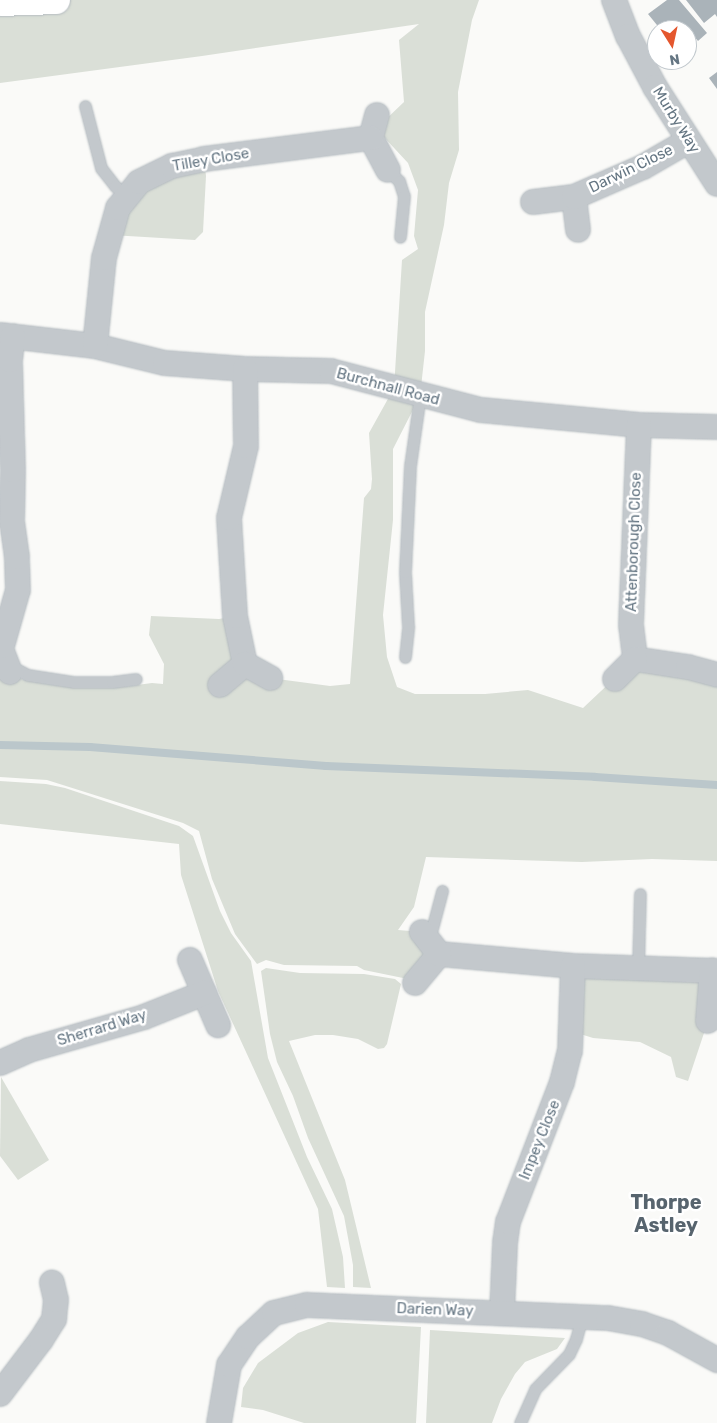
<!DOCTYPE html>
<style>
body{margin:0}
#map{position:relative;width:717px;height:1423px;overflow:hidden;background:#fafaf8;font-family:Rubik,sans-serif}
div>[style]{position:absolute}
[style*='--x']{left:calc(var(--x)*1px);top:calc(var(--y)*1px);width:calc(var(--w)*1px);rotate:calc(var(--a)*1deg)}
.green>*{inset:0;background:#dadfd7}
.stream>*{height:8px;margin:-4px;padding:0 4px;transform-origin:4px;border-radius:4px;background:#bbc7cb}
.building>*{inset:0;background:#aab3b9}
.roads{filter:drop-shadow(0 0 1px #b3babf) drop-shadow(0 0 1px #b3babf)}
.lane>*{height:11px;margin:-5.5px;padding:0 5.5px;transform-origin:5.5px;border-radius:5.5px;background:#c3c8cc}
.street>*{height:24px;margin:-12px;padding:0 12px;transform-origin:12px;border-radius:12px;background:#c3c8cc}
.secondary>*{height:28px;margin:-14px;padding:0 14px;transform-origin:14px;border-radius:14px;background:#fff}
span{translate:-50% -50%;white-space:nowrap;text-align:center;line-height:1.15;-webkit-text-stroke:5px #fff;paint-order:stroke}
.street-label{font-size:15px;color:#657683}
.district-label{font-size:20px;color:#57646e;font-weight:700}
.north{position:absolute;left:647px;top:20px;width:50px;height:50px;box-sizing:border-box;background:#fff;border:1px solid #c1c8cd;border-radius:50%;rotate:170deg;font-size:14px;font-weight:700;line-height:20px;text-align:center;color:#657683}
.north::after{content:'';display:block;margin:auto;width:18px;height:22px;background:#e4572e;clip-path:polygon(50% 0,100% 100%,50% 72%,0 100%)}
</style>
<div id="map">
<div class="green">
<div style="clip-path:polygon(0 0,479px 0,472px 20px,458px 92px,459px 150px,449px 183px,444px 225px,425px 312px,425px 351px,420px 396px,393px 449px,393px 520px,383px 615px,387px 657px,397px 687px,415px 694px,485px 694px,528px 690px,583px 708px,635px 659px,717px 675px,717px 861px,652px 859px,582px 862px,426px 857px,414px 907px,398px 930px,422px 932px,439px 954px,415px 983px,403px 978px,364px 970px,357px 966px,284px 965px,266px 960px,257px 964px,235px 934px,212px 879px,199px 831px,183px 823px,47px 780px,0 777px,0 646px,10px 672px,21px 679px,62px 686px,122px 687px,152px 683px,163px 684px,164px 664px,149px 635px,151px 616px,219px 619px,235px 616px,245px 664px,270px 678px,330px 686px,350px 684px,364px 498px,371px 489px,372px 479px,369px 433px,394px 388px,402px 260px,418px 249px,414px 236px,418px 190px,408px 163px,382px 135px,383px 122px,404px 102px,399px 40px,419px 24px,202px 56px,0 83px)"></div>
<div style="clip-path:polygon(204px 159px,206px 176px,203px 232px,195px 240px,111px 235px,126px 196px)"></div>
<div style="clip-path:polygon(0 781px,46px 784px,65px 788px,179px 826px,193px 836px,220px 911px,231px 933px,251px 961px,268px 1058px,307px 1157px,332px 1209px,343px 1257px,345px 1288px,327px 1287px,318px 1209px,218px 991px,181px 875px,179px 844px,0 824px)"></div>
<div style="clip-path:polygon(573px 966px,712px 970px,708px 1021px,688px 1081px,676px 1077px,671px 1057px,640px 1042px,593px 1038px,571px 1031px)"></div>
<div style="clip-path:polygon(266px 968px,300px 973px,364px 974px,395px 979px,401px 984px,387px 1044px,384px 1048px,378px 1049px,358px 1039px,333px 1035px,315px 1035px,289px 1041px,345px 1180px,371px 1288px,353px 1287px,353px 1265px,344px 1216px,308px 1138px,293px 1096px,277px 1062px,270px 1034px,261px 971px)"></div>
<div style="clip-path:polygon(1px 1077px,49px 1160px,18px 1180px,0 1156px)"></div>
<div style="clip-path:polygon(328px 1322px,421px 1327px,416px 1423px,304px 1423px,263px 1410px,241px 1407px,243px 1388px,258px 1363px,298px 1333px)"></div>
<div style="clip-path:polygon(430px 1330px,565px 1338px,557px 1349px,525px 1362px,515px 1374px,501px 1399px,492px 1423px,426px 1423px)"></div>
</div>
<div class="stream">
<div style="--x:0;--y:745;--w:90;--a:1.3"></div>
<div style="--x:90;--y:747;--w:237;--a:4.6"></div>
<div style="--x:326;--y:766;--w:269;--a:2.3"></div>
<div style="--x:595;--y:777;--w:122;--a:3.8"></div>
</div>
<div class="building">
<div style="clip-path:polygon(667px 0,679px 0,707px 33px,698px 41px,692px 34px,687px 38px,687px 30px,661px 30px,648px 14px)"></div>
<div style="clip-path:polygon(686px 0,717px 0,717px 17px,715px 14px,704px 23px)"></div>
<div style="clip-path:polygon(717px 72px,717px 89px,709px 78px)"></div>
</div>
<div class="roads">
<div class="lane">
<div style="--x:85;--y:106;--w:64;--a:75.5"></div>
<div style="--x:101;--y:168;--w:23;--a:52"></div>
<div style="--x:115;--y:186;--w:15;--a:42"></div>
<div style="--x:388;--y:170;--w:16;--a:45"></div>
<div style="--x:399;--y:181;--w:16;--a:72"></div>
<div style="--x:404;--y:196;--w:41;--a:95.6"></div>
<div style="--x:405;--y:657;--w:31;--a:-84"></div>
<div style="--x:408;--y:626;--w:54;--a:-93.2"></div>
<div style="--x:405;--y:572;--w:106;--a:-87.3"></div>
<div style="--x:410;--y:466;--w:71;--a:-81.9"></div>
<div style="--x:9;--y:665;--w:21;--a:28"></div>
<div style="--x:28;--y:675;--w:47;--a:8.7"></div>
<div style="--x:74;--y:682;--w:38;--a:0"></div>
<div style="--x:112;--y:682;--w:24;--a:-7"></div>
<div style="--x:429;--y:940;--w:51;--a:-75.1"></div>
<div style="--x:638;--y:968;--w:74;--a:-88.5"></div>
<div style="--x:520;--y:1423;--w:37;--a:-66"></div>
<div style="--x:535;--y:1389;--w:49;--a:-45.8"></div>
<div style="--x:569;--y:1354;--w:17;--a:-65"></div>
<div style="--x:576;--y:1339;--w:23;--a:-75"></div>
</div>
<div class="street">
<div style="--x:614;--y:0;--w:39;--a:69"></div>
<div style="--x:628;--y:36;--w:58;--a:62.1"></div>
<div style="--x:655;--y:87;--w:115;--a:57.4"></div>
<div style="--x:377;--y:115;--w:24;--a:105"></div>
<div style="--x:371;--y:138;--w:36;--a:62"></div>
<div style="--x:574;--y:197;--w:33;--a:83"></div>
<div style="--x:533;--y:202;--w:41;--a:-7"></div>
<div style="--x:574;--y:197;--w:75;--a:-23.5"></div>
<div style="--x:643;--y:167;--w:52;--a:-30"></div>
<div style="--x:0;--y:335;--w:96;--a:6.6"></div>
<div style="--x:95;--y:346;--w:72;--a:13.7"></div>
<div style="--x:165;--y:363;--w:80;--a:4.3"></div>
<div style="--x:245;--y:369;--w:86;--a:1.3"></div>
<div style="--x:331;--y:371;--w:155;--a:14.6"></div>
<div style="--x:481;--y:410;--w:159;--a:5.4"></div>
<div style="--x:639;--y:425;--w:78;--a:1.5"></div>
<div style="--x:95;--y:346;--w:88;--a:-84.2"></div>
<div style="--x:104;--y:258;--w:52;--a:-74.4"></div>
<div style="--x:118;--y:208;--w:33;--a:-51"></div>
<div style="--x:139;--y:182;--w:37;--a:-26"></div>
<div style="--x:172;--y:166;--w:33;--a:-12"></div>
<div style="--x:204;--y:159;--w:168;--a:-7.2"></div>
<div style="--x:639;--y:425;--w:200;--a:92.3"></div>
<div style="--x:631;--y:625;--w:34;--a:83"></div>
<div style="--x:635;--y:659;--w:54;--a:8.6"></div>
<div style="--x:688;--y:667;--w:30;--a:15"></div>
<div style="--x:0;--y:646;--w:28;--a:69"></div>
<div style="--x:2;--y:646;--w:58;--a:-74.1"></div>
<div style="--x:18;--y:590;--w:33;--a:-92"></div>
<div style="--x:17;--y:557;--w:35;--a:-98"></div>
<div style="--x:12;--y:522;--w:52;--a:-88.9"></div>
<div style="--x:13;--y:470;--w:110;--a:-91.6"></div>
<div style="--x:10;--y:360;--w:24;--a:-83"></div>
<div style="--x:245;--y:664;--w:49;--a:-101.8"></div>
<div style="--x:235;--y:616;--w:98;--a:-93.5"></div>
<div style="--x:229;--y:518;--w:74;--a:-76.7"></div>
<div style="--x:246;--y:446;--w:77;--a:-90.7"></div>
<div style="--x:615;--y:679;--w:28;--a:-45"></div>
<div style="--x:220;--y:685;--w:33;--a:-40"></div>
<div style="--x:245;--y:664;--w:29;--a:29"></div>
<div style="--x:439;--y:954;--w:135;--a:5.1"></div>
<div style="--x:573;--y:966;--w:144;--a:2"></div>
<div style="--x:190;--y:960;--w:71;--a:66.7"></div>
<div style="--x:415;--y:983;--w:38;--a:-50"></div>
<div style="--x:439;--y:954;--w:28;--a:-128"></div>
<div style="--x:708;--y:1021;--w:51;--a:-85.5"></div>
<div style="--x:0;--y:1063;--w:32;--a:-24"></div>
<div style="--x:29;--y:1050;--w:120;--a:-16"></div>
<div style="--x:144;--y:1017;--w:65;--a:-21.8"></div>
<div style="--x:502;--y:1313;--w:70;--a:-87.5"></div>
<div style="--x:505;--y:1243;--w:21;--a:-82"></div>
<div style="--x:508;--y:1222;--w:150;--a:-68.9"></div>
<div style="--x:562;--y:1082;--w:32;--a:-76"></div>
<div style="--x:570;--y:1051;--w:85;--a:-88"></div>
<div style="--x:0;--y:1394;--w:68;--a:-52.8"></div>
<div style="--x:41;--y:1340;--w:25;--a:-58"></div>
<div style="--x:54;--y:1319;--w:19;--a:-84"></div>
<div style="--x:56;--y:1300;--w:18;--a:-103"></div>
<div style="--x:219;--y:1423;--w:59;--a:-80.2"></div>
<div style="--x:229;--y:1365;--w:34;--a:-56"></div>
<div style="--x:248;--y:1337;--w:35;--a:-43"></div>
<div style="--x:274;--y:1313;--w:34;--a:-14"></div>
<div style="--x:307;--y:1305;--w:301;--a:2.5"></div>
<div style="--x:608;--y:1318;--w:35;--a:10"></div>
<div style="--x:642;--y:1324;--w:28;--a:19"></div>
<div style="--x:668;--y:1333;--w:56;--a:28.9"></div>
</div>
<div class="secondary">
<div style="--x:0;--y:2;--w:56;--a:-2"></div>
</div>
</div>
<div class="street-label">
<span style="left:676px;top:120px;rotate:58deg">Murby Way</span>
<span style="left:211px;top:160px;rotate:-10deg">Tilley Close</span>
<span style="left:631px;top:169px;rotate:-26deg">Darwin Close</span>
<span style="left:388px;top:387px;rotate:15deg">Burchnall Road</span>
<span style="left:634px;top:542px;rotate:-88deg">Attenborough Close</span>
<span style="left:102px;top:1028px;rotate:-17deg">Sherrard Way</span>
<span style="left:540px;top:1140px;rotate:-68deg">Impey Close</span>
<span style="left:435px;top:1310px;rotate:2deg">Darien Way</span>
</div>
<div class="district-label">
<span style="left:666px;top:1214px">Thorpe<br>Astley</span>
</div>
<div class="north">N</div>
</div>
